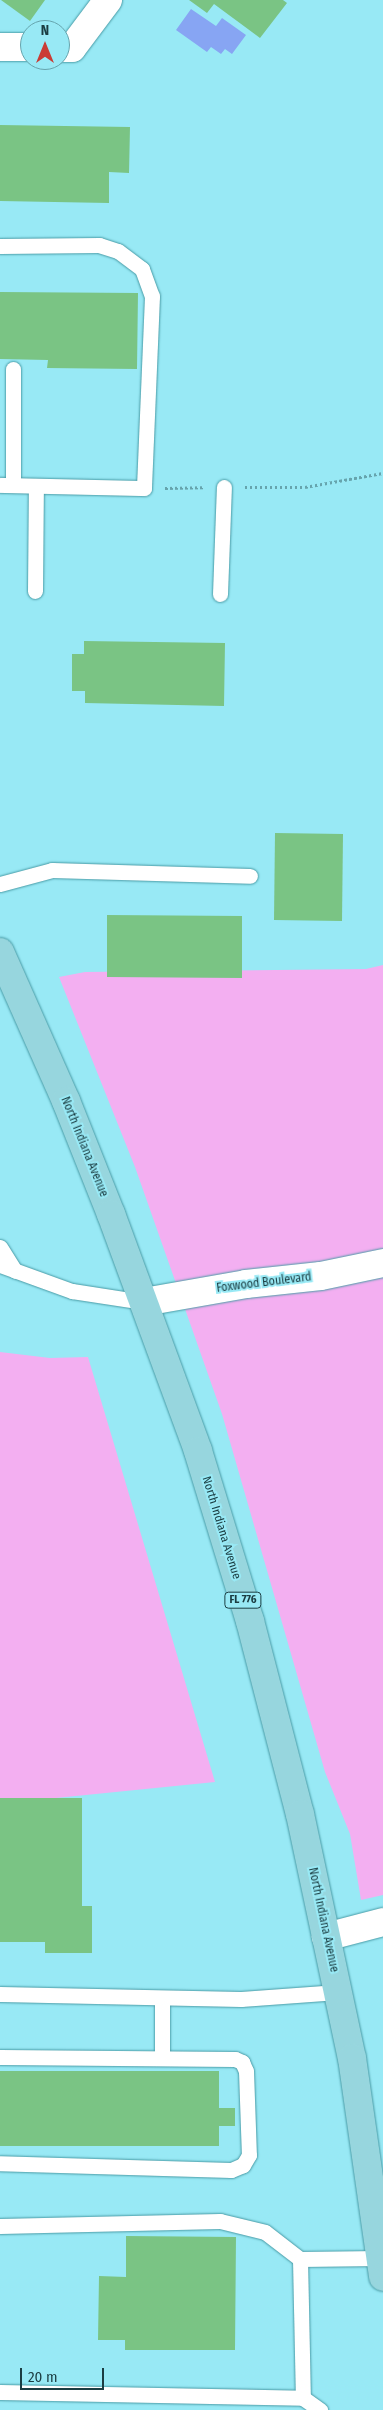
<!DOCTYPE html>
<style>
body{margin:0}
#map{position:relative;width:383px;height:2410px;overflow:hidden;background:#98e9f5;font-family:"Fira Sans Condensed",sans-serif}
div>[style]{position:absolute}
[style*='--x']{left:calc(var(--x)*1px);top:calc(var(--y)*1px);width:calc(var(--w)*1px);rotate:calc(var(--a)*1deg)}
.green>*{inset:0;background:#f3aff1}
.water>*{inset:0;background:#87a5f3}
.building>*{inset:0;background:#7ac484}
.path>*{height:3px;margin-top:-1.5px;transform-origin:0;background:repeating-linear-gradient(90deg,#66a4ad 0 2.5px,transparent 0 5px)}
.roads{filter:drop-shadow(0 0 1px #499ba6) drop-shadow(0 0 1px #499ba6)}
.service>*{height:15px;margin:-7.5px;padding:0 7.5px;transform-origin:7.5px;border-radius:7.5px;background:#fff}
.minor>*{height:28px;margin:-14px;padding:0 14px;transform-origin:14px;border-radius:14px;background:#fff}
.primary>*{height:28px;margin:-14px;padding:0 14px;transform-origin:14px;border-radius:14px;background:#97d6de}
span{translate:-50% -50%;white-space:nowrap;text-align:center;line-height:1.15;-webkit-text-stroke:4px #98e9f5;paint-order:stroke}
.shield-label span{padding:1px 4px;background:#98e9f5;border:1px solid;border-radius:4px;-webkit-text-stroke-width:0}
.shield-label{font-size:11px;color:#1b3d42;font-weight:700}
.street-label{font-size:12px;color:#1b3d42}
.north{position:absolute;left:20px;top:20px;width:50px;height:50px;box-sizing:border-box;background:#98e9f5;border:1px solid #66a4ad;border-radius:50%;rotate:0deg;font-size:14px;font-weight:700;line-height:20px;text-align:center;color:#1b3d42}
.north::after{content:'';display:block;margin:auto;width:18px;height:22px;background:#ca3c35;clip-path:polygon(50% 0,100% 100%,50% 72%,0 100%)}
.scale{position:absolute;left:20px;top:2368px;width:84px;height:22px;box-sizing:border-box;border:2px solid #1b3d42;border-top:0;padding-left:6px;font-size:15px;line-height:18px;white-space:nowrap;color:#1b3d42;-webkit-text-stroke:4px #98e9f5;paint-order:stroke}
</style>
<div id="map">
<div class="green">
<div style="clip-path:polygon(383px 965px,383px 1895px,361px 1900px,350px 1834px,325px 1772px,222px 1414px,135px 1167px,59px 977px,85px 972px,366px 969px)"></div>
<div style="clip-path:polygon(0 1352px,50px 1358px,88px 1357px,215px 1782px,36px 1800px,0 1800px)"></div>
</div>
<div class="water">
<div style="clip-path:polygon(191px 9px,216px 26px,222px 18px,246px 35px,232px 54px,225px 49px,221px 54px,211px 47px,207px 52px,176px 30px)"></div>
</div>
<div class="building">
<div style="clip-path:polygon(1px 0,45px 0,30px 21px)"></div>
<div style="clip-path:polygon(189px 0,283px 0,287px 3px,260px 38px,214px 4px,207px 13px)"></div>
<div style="clip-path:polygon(0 125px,130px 127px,129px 173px,109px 172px,109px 203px,0 201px)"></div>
<div style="clip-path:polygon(0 292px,138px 293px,137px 369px,47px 368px,48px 360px,0 359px)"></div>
<div style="clip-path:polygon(84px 641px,225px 643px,224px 706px,85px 703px,85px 691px,72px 691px,72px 654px,84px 654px)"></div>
<div style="clip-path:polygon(275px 833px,343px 834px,342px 921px,274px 920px)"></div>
<div style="clip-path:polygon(107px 915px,242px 916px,242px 978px,107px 977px)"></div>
<div style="clip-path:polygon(0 1798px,82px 1798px,82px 1906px,92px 1906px,92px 1953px,45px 1953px,45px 1942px,0 1942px)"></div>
<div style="clip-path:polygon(0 2071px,219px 2071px,219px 2108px,235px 2108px,235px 2126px,219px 2126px,219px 2146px,0 2146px)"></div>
<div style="clip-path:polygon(126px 2236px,236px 2237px,235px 2350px,125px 2350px,125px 2340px,98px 2340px,99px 2276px,126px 2277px)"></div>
</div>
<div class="path">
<div style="--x:245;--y:487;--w:60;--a:0"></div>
<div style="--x:305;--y:487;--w:79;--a:-10.2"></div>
<div style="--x:165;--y:488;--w:39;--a:-1"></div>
</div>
<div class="roads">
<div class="service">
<div style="--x:0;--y:246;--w:99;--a:-0.6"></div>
<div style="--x:99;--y:245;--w:20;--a:18"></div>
<div style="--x:118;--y:251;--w:30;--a:37"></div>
<div style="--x:142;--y:269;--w:29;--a:70"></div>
<div style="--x:152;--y:296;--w:192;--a:92.4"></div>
<div style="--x:144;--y:488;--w:144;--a:-178.8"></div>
<div style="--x:13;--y:485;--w:116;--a:-90"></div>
<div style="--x:35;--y:591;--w:105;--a:-89.5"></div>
<div style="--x:220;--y:594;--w:107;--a:-87.9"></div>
<div style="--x:0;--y:884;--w:54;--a:-15.1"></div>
<div style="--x:52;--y:870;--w:198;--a:1.7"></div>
<div style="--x:0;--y:1247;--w:28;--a:58"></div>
<div style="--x:0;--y:1265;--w:77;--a:19.9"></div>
<div style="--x:72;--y:1291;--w:73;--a:8.7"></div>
<div style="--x:0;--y:1994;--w:241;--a:1.2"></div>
<div style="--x:241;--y:1999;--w:97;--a:-4.1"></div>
<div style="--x:162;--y:1998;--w:59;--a:90"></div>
<div style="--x:0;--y:2057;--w:235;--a:0.5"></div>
<div style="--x:235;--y:2059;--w:8;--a:23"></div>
<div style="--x:242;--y:2062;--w:10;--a:66"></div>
<div style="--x:246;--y:2071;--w:84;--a:88"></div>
<div style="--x:249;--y:2155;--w:12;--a:121"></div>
<div style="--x:243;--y:2165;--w:13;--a:157"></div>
<div style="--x:231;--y:2170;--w:231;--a:-178.3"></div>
<div style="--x:0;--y:2226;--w:220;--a:-1.3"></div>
<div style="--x:220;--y:2221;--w:46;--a:13.7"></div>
<div style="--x:265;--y:2232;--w:44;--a:37.6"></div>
<div style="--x:300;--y:2259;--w:80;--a:-0.7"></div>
<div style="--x:300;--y:2259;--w:139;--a:88.8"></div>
<div style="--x:0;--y:2392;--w:303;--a:1.1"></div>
<div style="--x:303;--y:2398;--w:21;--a:35"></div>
</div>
<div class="minor">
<div style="--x:0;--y:47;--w:30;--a:0"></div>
<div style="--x:60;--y:48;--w:12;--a:0"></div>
<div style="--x:72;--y:48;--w:60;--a:-53.1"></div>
<div style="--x:144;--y:1302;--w:104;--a:-10"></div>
<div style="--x:246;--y:1284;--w:75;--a:-6.1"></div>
<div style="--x:321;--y:1276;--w:63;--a:-11.8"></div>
<div style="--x:326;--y:1937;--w:59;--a:-14.7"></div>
</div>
<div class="primary">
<div style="--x:0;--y:952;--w:163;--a:66.1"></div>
<div style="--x:66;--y:1101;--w:122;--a:68.3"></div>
<div style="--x:111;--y:1214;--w:252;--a:69.8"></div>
<div style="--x:198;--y:1451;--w:178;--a:73"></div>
<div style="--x:250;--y:1621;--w:199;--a:75.5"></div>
<div style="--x:300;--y:1814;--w:249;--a:78"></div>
<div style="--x:352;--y:2058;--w:221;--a:81.9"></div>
</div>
</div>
<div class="shield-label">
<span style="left:243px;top:1600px">FL 776</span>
</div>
<div class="street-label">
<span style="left:84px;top:1147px;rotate:68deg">North Indiana Avenue</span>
<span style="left:264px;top:1283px;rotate:-7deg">Foxwood Boulevard</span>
<span style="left:221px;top:1528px;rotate:73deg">North Indiana Avenue</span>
<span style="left:323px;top:1920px;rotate:78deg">North Indiana Avenue</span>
</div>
<div class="north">N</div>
<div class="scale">20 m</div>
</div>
